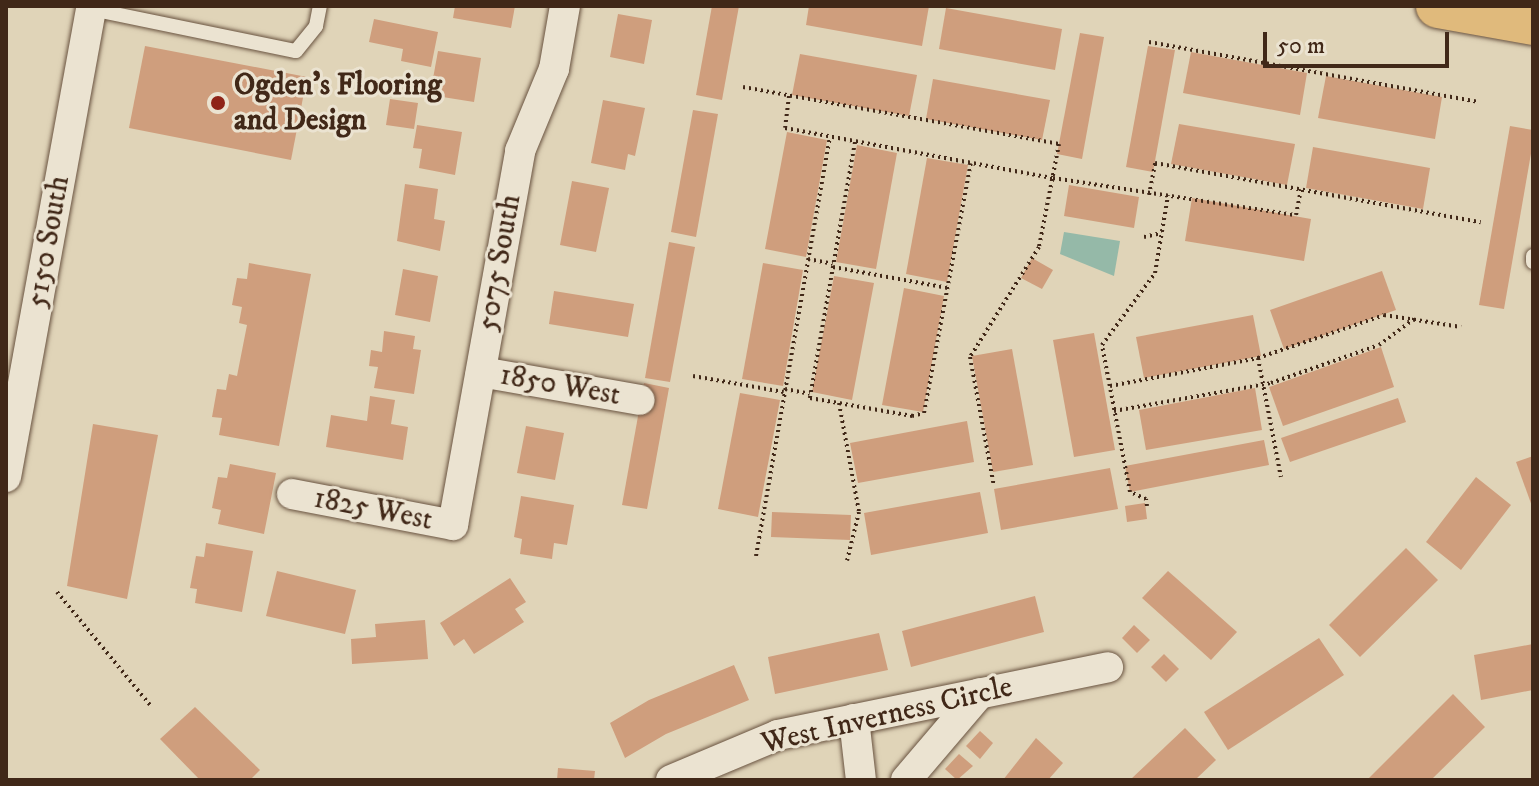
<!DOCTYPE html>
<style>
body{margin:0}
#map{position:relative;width:1539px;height:786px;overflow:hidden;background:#e0d4b8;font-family:"IM FELL DW Pica",serif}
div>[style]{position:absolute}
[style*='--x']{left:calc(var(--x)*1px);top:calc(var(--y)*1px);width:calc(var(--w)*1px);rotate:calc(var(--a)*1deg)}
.water>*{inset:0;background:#95b9a8}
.building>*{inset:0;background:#cf9e7d}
.path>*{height:4px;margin-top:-2px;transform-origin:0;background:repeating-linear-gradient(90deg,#412818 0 2px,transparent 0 6px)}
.roads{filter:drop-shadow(0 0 2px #695340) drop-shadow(0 0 2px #695340)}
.service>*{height:14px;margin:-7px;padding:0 7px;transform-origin:7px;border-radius:7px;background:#ebe3d1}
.minor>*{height:30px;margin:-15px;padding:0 15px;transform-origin:15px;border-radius:15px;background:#ebe3d1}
.primary>*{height:44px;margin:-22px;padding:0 22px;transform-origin:22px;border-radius:22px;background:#e0ba7c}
.dots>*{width:22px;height:22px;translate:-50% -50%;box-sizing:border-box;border:4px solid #ebe3d1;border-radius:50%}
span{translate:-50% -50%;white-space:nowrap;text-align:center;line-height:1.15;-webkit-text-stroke:6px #ebe3d1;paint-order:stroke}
.poi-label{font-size:30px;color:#412818;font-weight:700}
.left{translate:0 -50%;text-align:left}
.street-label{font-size:30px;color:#412818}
.frame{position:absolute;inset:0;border:8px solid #412818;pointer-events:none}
.scale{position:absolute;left:1263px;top:32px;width:186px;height:36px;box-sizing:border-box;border:4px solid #412818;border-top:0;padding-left:10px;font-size:24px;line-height:28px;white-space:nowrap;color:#412818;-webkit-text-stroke:6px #ebe3d1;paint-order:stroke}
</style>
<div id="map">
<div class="water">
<div style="clip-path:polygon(1064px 232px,1120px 241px,1114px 276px,1060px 254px)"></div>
</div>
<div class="building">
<div style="clip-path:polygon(455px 6px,515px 6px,511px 28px,453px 18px)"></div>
<div style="clip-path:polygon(712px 6px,739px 6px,722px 100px,696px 95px)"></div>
<div style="clip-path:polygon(809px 6px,929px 6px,922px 46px,806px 25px)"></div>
<div style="clip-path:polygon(946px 8px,1062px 29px,1055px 70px,939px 49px)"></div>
<div style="clip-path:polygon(618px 14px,652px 20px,644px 64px,610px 57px)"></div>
<div style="clip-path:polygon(374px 19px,438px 32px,431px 67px,401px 61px,403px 49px,369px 42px)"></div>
<div style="clip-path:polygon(1080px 33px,1104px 37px,1082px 159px,1057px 154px)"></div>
<div style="clip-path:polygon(145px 46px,307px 77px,291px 160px,129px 128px)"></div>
<div style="clip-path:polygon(1148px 46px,1175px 50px,1153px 172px,1126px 167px)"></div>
<div style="clip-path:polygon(438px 51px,481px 58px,474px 102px,430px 95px)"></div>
<div style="clip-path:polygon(1191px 52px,1307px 73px,1300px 115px,1183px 93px)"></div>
<div style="clip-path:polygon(800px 54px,917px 75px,909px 116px,792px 95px)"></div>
<div style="clip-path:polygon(1326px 76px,1442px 97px,1435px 139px,1318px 118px)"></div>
<div style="clip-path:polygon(933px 79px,1050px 100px,1042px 140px,926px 119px)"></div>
<div style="clip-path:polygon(390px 99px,418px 103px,414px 129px,386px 125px)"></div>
<div style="clip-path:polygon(603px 100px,645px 108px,635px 156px,628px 154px,625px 170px,591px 163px)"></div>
<div style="clip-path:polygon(693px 110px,718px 114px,696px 237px,671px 232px)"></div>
<div style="clip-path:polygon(1179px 124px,1295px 144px,1287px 185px,1171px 164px)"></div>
<div style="clip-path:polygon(417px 125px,462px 132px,455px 175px,419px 168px,422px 149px,413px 148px)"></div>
<div style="clip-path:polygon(1510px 126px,1533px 130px,1533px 142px,1504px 309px,1479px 305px)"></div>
<div style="clip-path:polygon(787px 132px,827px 140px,806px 257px,765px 249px)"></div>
<div style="clip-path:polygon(857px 145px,897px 153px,876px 269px,836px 262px)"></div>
<div style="clip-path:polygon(1313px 147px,1430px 168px,1423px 209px,1306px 188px)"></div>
<div style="clip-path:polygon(927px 158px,968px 165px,947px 282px,906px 274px)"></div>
<div style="clip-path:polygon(572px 181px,609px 188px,596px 252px,560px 245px)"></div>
<div style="clip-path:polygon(405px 184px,438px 189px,434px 219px,445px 221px,440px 251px,397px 241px)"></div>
<div style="clip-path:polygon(1069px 185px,1139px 197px,1134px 228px,1064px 216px)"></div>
<div style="clip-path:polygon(1192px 198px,1311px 219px,1304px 261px,1185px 241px)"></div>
<div style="clip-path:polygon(669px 242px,695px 247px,670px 382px,645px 378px)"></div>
<div style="clip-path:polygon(1032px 258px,1053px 270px,1042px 289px,1021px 278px)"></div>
<div style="clip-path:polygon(249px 263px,311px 274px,279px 446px,219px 435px,222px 418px,212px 417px,217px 389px,226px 390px,229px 374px,237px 376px,247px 325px,239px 323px,242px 307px,232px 305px,237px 278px,247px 279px)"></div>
<div style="clip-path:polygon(763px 263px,803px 270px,783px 386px,742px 379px)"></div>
<div style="clip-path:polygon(403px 269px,438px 276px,430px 322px,395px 315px)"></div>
<div style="clip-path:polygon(1382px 271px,1396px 310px,1284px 349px,1270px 310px)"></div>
<div style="clip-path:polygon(834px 276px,874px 283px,852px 400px,812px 392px)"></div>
<div style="clip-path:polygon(904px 288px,944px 296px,923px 412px,882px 405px)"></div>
<div style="clip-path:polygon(554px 291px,634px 304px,628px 337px,549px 324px)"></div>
<div style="clip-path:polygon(1253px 315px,1261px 356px,1144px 378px,1136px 337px)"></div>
<div style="clip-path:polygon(384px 331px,415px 336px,413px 349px,421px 350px,414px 394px,374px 388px,378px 367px,369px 366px,371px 350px,382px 352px)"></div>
<div style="clip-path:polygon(1094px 333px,1115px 450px,1074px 457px,1053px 340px)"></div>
<div style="clip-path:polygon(1381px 347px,1394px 387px,1283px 426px,1269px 387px)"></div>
<div style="clip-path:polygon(1012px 349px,1033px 465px,993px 472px,972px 356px)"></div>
<div style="clip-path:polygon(644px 383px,669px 388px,647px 509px,622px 505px)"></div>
<div style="clip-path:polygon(1255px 388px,1262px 430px,1146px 450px,1139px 410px)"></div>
<div style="clip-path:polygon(740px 393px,780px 400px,758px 517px,718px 509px)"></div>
<div style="clip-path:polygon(370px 396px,395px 400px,391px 424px,408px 427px,403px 460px,326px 447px,331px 415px,367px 421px)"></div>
<div style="clip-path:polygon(1398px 398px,1406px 422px,1290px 462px,1281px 438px)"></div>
<div style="clip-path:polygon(967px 421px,974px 462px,858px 483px,850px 443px)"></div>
<div style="clip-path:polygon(93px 424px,158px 435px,127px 599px,67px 586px)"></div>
<div style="clip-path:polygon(526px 426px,564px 433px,555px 480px,517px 473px)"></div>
<div style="clip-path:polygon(1264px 440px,1269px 465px,1130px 492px,1125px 466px)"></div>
<div style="clip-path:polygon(1533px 456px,1533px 509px,1516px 462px)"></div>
<div style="clip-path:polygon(230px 464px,276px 473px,264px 534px,218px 524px,221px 510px,212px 508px,218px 477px,227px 478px)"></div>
<div style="clip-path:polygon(1110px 468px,1118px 509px,1001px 530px,994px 489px)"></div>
<div style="clip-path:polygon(1476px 477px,1511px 505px,1461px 570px,1426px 542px)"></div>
<div style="clip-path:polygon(980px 492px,988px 533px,871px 555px,864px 513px)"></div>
<div style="clip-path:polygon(521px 496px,574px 505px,567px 545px,554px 543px,552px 559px,520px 554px,522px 539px,514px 537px)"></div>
<div style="clip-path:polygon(1145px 503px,1147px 519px,1127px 522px,1125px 506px)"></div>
<div style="clip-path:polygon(772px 512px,851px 515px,850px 540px,771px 537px)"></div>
<div style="clip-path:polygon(206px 543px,253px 551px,242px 612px,195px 603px,197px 589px,190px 588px,196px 556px,204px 557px)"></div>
<div style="clip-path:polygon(1406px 548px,1438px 580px,1360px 657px,1329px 625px)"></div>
<div style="clip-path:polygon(277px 571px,356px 590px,345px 634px,266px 616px)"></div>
<div style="clip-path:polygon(1168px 571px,1237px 632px,1211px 660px,1142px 598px)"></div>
<div style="clip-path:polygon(510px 578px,526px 602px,515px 609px,524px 622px,474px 654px,464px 639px,454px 646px,440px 623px)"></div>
<div style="clip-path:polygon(1035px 596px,1044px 632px,911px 667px,902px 631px)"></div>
<div style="clip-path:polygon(425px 620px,428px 659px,352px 664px,351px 639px,376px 637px,375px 624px)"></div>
<div style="clip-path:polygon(1134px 625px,1150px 640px,1137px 653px,1122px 638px)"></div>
<div style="clip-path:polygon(879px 633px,888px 670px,775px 694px,768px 657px)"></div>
<div style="clip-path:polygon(1319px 638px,1344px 675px,1228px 750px,1204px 712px)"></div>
<div style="clip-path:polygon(1533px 644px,1533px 690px,1481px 700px,1474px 655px)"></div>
<div style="clip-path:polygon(1164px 654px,1179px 669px,1166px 682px,1151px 667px)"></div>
<div style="clip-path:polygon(734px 665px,749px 700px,666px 734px,625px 758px,610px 723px,649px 700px)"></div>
<div style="clip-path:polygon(1453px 694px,1485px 727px,1431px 780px,1367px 780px)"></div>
<div style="clip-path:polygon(195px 707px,260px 770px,250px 780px,200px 780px,160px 739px)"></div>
<div style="clip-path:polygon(1185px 728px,1216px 760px,1195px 780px,1130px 780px)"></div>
<div style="clip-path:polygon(980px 731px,993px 743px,980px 759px,966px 746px)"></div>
<div style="clip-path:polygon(1036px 738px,1063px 763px,1048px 780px,1003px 780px)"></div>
<div style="clip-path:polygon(959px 754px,973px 766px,957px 780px,945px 769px)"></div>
<div style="clip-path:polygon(558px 768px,595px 771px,594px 780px,557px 780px)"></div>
</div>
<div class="path">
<div style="--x:1149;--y:42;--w:334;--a:10.3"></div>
<div style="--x:743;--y:87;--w:321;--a:10.2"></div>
<div style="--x:1059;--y:144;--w:105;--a:101"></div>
<div style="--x:1039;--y:247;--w:130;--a:122.1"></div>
<div style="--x:970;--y:357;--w:131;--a:79.5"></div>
<div style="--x:789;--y:96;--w:32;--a:97"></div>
<div style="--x:785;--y:128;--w:273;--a:10.6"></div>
<div style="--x:1053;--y:178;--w:246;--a:8.7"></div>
<div style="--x:1296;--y:215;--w:26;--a:-79"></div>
<div style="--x:855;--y:142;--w:260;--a:100"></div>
<div style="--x:810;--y:398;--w:104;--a:10"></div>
<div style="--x:912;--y:416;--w:12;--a:-14"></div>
<div style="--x:924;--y:413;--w:254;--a:-79.4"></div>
<div style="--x:1149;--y:195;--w:33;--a:-79"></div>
<div style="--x:1155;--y:163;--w:331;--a:10.3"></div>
<div style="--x:1144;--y:237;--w:18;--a:-13"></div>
<div style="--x:808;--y:259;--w:25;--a:11"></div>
<div style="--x:833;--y:267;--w:117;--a:10.3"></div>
<div style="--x:1258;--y:358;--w:121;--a:79.1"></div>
<div style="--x:693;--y:376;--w:92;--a:10"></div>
<div style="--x:1110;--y:386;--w:151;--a:-10.7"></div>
<div style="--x:1258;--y:358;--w:133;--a:-18.8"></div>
<div style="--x:1384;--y:315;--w:78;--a:8.9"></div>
<div style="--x:785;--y:389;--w:25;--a:11"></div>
<div style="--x:839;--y:403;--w:111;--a:79.6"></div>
<div style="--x:859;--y:512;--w:50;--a:103.8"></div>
<div style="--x:1114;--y:411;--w:159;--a:-10.1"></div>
<div style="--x:1271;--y:383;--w:114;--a:-19.4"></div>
<div style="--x:1379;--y:345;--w:44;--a:-36.6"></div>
<div style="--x:1147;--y:506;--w:7;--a:-98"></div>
<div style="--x:1146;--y:499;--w:17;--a:-156"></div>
<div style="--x:1130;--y:492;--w:150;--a:-100.8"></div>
<div style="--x:1102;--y:345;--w:89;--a:-53.6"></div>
<div style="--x:1155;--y:273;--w:79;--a:-80.5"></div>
<div style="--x:756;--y:556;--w:425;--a:-80"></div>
<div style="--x:57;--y:592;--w:146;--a:50.5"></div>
</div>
<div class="roads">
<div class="service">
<div style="--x:91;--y:9;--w:209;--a:11.6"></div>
<div style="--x:296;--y:51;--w:32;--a:-51"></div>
<div style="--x:316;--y:26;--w:20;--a:-79"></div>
<div style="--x:1533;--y:256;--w:6;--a:90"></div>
</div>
<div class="minor">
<div style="--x:481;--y:372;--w:161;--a:10"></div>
<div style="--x:6;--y:477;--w:479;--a:-79.7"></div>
<div style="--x:292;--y:494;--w:164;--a:10.9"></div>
<div style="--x:453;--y:525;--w:380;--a:-79.8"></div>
<div style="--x:520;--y:151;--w:89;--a:-67.5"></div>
<div style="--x:554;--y:69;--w:64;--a:-80.1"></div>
<div style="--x:854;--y:719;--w:61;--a:83.5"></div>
<div style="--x:671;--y:780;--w:116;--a:-22.8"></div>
<div style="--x:778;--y:735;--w:337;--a:-11.6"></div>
<div style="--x:906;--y:780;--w:114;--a:-49.6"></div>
</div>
<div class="primary">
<div style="--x:1438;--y:6;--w:97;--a:10.1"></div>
</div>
</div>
<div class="dots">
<div style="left:218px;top:103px;background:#8f2418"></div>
</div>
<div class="poi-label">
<span class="left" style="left:234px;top:103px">Ogden's Flooring<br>and Design</span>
</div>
<div class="street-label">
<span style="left:49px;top:242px;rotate:-80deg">5150 South</span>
<span style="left:500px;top:263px;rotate:-80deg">5075 South</span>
<span style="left:560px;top:386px;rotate:10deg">1850 West</span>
<span style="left:373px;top:510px;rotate:11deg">1825 West</span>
<span style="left:887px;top:716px;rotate:-13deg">West Inverness Circle</span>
</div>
<div class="frame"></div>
<div class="scale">50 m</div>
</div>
